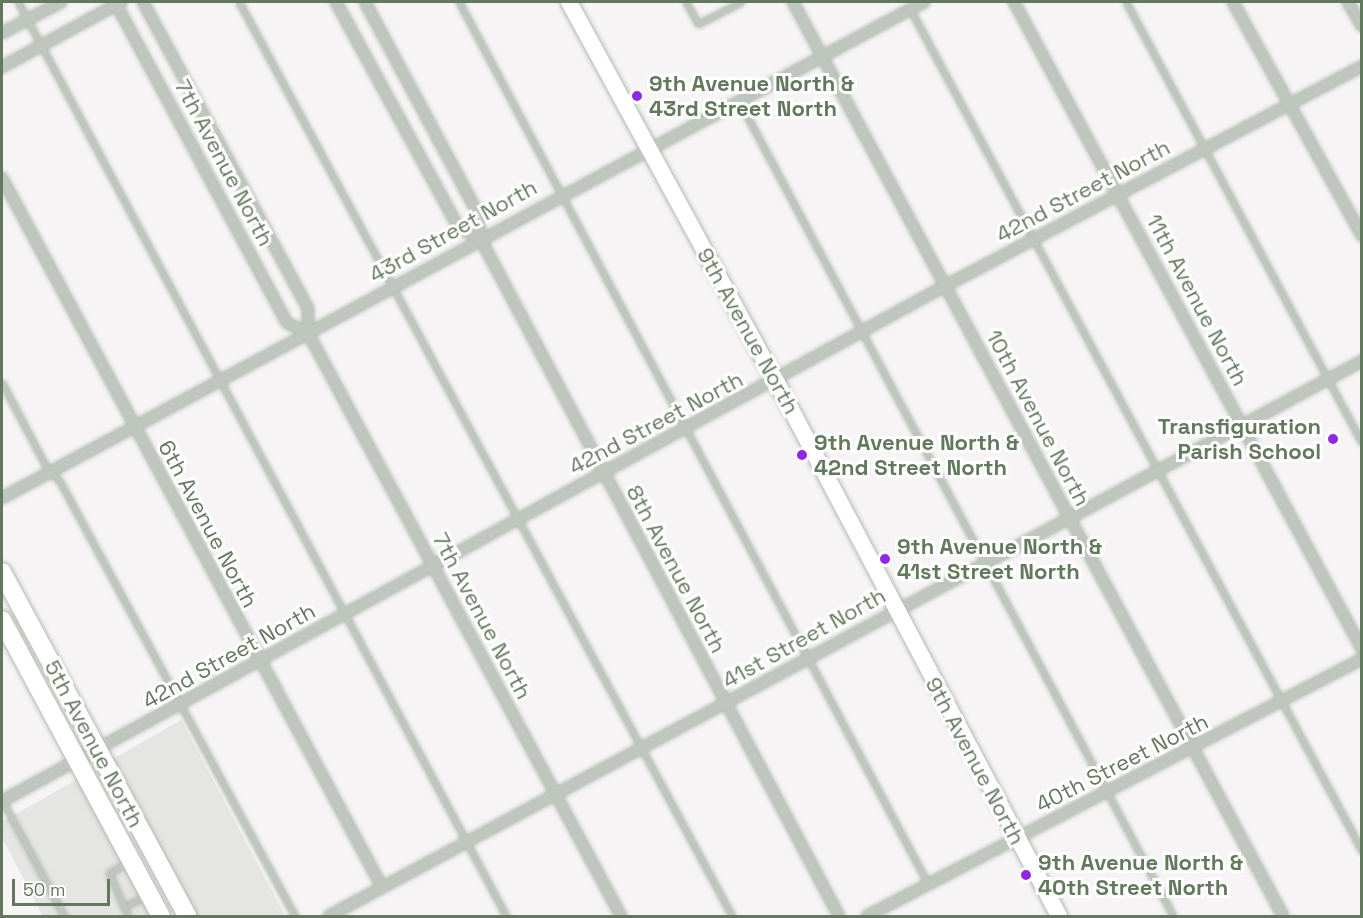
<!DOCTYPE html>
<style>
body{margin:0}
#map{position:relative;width:1363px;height:918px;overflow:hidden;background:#f7f4f6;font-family:"Space Grotesk",sans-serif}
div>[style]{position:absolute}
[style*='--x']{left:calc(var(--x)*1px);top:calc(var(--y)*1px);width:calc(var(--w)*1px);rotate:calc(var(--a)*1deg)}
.built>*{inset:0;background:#e5e5e4}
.roads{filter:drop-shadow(0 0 2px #b2bbaf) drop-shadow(0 0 2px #b2bbaf)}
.lane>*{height:5px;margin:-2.5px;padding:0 2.5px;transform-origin:2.5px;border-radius:2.5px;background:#bfc6bd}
.street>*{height:10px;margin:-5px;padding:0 5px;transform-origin:5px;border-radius:5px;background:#bfc6bd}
.secondary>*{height:16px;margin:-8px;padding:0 8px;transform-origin:8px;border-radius:8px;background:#fff}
.primary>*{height:18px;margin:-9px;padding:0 9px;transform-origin:9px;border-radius:9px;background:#fff}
.dots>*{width:16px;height:16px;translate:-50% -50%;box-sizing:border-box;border:3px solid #fff;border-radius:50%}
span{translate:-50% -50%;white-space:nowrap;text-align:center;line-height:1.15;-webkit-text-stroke:6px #fff;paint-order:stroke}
.poi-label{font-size:22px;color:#63795d;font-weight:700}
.left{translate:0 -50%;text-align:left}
.right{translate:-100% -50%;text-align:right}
.street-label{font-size:22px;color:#63795d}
.frame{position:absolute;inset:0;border:3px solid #63795d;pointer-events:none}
.scale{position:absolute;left:12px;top:879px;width:98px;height:27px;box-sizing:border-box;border:3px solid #63795d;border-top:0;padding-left:8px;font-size:18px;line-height:21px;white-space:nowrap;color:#63795d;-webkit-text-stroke:4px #fff;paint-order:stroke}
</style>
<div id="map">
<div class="built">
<div style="clip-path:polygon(181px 720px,285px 916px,196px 916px,111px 760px)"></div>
<div style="clip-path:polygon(79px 778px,152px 916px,43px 916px,2px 838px,2px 822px)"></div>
</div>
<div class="roads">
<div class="lane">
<div style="--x:18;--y:2;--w:1036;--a:61.9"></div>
<div style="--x:239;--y:2;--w:1038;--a:61.66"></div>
<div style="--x:459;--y:2;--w:999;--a:62"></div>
<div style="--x:686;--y:2;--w:25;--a:61"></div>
<div style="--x:698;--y:24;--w:48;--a:-27.1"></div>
<div style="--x:1126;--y:2;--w:500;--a:61.85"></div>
<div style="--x:910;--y:9;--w:956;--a:61.77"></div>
<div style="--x:739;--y:101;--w:923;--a:61.96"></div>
<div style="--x:2;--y:383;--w:101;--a:62.2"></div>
<div style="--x:49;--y:472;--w:13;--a:39"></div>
<div style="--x:59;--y:480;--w:496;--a:61.6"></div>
<div style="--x:2;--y:800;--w:132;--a:61.9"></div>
<div style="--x:126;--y:906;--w:24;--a:-28"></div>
<div style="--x:128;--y:916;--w:47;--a:-113.8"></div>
<div style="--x:109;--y:873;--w:24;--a:-28"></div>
</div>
<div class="street">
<div style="--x:115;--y:2;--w:364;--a:61.8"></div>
<div style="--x:287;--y:323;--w:23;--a:25"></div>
<div style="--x:143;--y:2;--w:348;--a:61.7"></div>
<div style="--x:308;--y:308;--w:25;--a:90"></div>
<div style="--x:308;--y:333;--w:662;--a:61.77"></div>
<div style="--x:336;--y:2;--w:256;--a:61.5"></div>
<div style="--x:458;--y:227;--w:25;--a:27"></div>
<div style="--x:365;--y:2;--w:240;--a:61.9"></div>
<div style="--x:478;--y:214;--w:24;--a:85"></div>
<div style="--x:480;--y:238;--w:767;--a:62.1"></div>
<div style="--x:793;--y:2;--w:1037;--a:61.8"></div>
<div style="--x:1014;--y:2;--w:735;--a:61.73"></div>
<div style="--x:1233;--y:2;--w:267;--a:61.1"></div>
<div style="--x:1348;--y:2;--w:28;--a:60"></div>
<div style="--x:2;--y:33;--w:67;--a:-27.7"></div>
<div style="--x:2;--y:67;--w:136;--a:-28.6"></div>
<div style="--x:2;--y:178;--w:804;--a:61.81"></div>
<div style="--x:2;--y:498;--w:1047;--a:-28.28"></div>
<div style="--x:2;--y:801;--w:1074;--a:-28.64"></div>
<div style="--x:945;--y:286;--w:471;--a:-27.8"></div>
<div style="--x:329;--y:916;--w:1173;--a:-28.25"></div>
<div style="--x:867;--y:916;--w:558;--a:-27.44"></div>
</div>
<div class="secondary">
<div style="--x:569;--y:2;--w:432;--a:61.4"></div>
<div style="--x:776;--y:381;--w:605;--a:62.12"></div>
</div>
<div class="primary">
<div style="--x:2;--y:572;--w:391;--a:61.7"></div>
<div style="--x:2;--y:620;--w:336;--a:61.8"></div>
</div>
</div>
<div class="dots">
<div style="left:637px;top:96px;background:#9226e5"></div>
<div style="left:1333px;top:439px;background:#9226e5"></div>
<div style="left:802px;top:455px;background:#9226e5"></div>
<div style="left:885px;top:559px;background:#9226e5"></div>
<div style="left:1026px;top:875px;background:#9226e5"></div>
</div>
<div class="poi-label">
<span class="left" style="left:649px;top:96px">9th Avenue North &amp;<br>43rd Street North</span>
<span class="right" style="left:1321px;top:439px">Transfiguration<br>Parish School</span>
<span class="left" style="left:814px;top:455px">9th Avenue North &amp;<br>42nd Street North</span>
<span class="left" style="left:897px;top:559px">9th Avenue North &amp;<br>41st Street North</span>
<span class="left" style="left:1038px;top:875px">9th Avenue North &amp;<br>40th Street North</span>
</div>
<div class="street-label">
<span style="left:224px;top:163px;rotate:62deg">7th Avenue North</span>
<span style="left:1083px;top:191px;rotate:-28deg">42nd Street North</span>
<span style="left:453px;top:231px;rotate:-29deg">43rd Street North</span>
<span style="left:1197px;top:300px;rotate:62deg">11th Avenue North</span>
<span style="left:748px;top:331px;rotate:61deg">9th Avenue North</span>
<span style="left:1038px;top:418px;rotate:62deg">10th Avenue North</span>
<span style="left:656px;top:423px;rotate:-28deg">42nd Street North</span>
<span style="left:208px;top:524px;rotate:62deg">6th Avenue North</span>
<span style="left:676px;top:569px;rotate:62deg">8th Avenue North</span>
<span style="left:482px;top:616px;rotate:62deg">7th Avenue North</span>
<span style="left:804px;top:638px;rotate:-29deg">41st Street North</span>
<span style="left:229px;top:656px;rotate:-29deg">42nd Street North</span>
<span style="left:94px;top:744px;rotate:62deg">5th Avenue North</span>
<span style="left:975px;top:761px;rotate:62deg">9th Avenue North</span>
<span style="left:1122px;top:763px;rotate:-27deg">40th Street North</span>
</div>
<div class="frame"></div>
<div class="scale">50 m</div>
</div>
